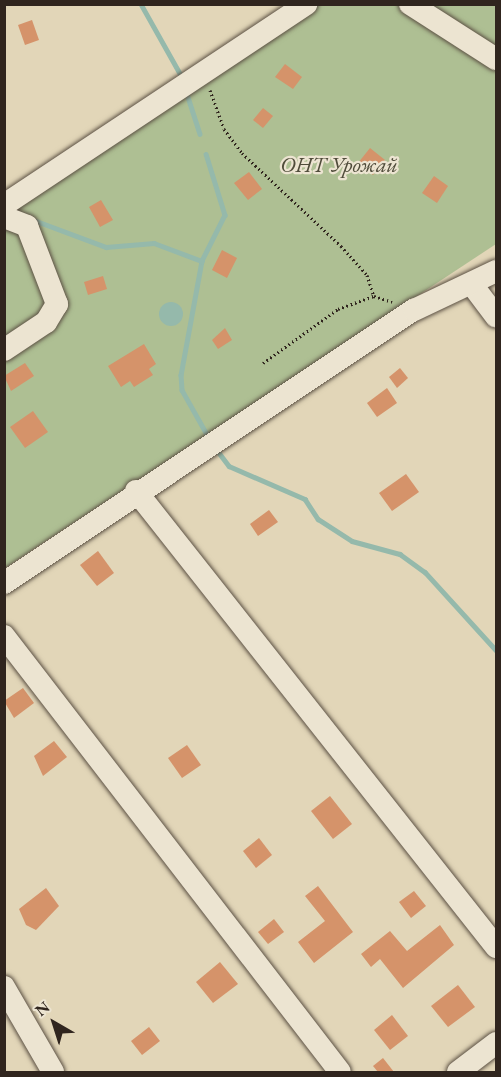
<!DOCTYPE html>
<meta charset="utf-8">
<style>
body{margin:0}
#map{position:relative;width:501px;height:1077px;overflow:hidden;background:#e2d6b8;font-family:"EB Garamond",serif}
div>[style]{position:absolute}
[style*='--x']{left:calc(var(--x)*1px);top:calc(var(--y)*1px);width:calc(var(--w)*1px);rotate:calc(var(--a)*1deg)}
.green>*{inset:0;background:#aebf93}
.water>*{inset:0;background:#95b9ab}
.round{border-radius:50%}
.stream>*{height:4.5px;margin:-2.25px;padding:0 2.25px;transform-origin:2.25px;border-radius:2.25px;background:#95b9ab}
.building>*{inset:0;background:#d5936a}
.path>*{height:3px;margin-top:-1.5px;transform-origin:0;background:repeating-linear-gradient(90deg,#30251e 0 1.5px,transparent 0 4.5px)}
.roads{filter:drop-shadow(0 0 2px #5c5144) drop-shadow(0 0 2px #5c5144)}
.minor>*{height:22px;margin:-11px;padding:0 11px;transform-origin:11px;border-radius:11px;background:#ece4d1}
span{translate:-50% -50%;white-space:nowrap;text-align:center;line-height:1.15;-webkit-text-stroke:4.5px #ece4d1;paint-order:stroke}
.park-label{font-size:22px;color:#504c3b;font-style:italic}
.frame{position:absolute;inset:0;border:6px solid #30251e;pointer-events:none}
.north{position:absolute;left:24px;top:993px;width:60px;height:60px;-webkit-text-stroke:4px #ece4d1;paint-order:stroke;rotate:321deg;font-size:16px;font-weight:700;line-height:24px;text-align:center;color:#30251e}
.north::after{content:'';display:block;margin:auto;width:21px;height:27px;background:#30251e;clip-path:polygon(50% 0,100% 100%,50% 72%,0 100%)}
</style>
<div id="map">
<div class="green">
<div style="clip-path:polygon(298px 5px,496px 5px,496px 244px,5px 568px,5px 215px)"></div>
</div>
<div class="water">
<div class="round" style="left:159px;top:302px;width:24px;height:24px"></div>
</div>
<div class="stream">
<div style="--x:141;--y:4;--w:84;--a:60.7"></div>
<div style="--x:186;--y:91;--w:45;--a:72"></div>
<div style="--x:206;--y:154;--w:64;--a:72.7"></div>
<div style="--x:225;--y:215;--w:51;--a:116.6"></div>
<div style="--x:202;--y:261;--w:116;--a:100.4"></div>
<div style="--x:181;--y:375;--w:15;--a:86"></div>
<div style="--x:182;--y:390;--w:55;--a:60.6"></div>
<div style="--x:31;--y:219;--w:80;--a:20.5"></div>
<div style="--x:106;--y:247;--w:48;--a:-4.8"></div>
<div style="--x:154;--y:243;--w:51;--a:20.6"></div>
<div style="--x:217;--y:450;--w:20;--a:53"></div>
<div style="--x:229;--y:466;--w:83;--a:23.5"></div>
<div style="--x:305;--y:499;--w:24;--a:57"></div>
<div style="--x:318;--y:519;--w:40;--a:32.9"></div>
<div style="--x:352;--y:541;--w:50;--a:15.2"></div>
<div style="--x:400;--y:554;--w:31;--a:36"></div>
<div style="--x:425;--y:572;--w:105;--a:47.7"></div>
</div>
<div class="building">
<div style="clip-path:polygon(32px 20px,39px 40px,25px 45px,18px 25px)"></div>
<div style="clip-path:polygon(285px 64px,302px 77px,293px 89px,275px 77px)"></div>
<div style="clip-path:polygon(263px 108px,273px 116px,263px 128px,253px 120px)"></div>
<div style="clip-path:polygon(370px 148px,385px 160px,373px 175px,358px 163px)"></div>
<div style="clip-path:polygon(249px 172px,262px 189px,248px 200px,234px 183px)"></div>
<div style="clip-path:polygon(434px 176px,448px 186px,437px 203px,422px 193px)"></div>
<div style="clip-path:polygon(101px 200px,113px 220px,100px 227px,89px 207px)"></div>
<div style="clip-path:polygon(222px 250px,237px 258px,227px 278px,212px 270px)"></div>
<div style="clip-path:polygon(103px 276px,107px 289px,88px 295px,84px 282px)"></div>
<div style="clip-path:polygon(225px 328px,232px 340px,218px 349px,212px 340px)"></div>
<div style="clip-path:polygon(144px 344px,156px 364px,149px 369px,153px 375px,134px 387px,130px 381px,121px 387px,108px 366px)"></div>
<div style="clip-path:polygon(25px 363px,34px 376px,11px 391px,4px 376px)"></div>
<div style="clip-path:polygon(400px 368px,408px 378px,397px 388px,389px 377px)"></div>
<div style="clip-path:polygon(387px 388px,397px 403px,377px 417px,367px 403px)"></div>
<div style="clip-path:polygon(33px 411px,48px 432px,25px 448px,10px 427px)"></div>
<div style="clip-path:polygon(406px 474px,419px 492px,392px 511px,379px 493px)"></div>
<div style="clip-path:polygon(269px 510px,278px 522px,258px 536px,250px 524px)"></div>
<div style="clip-path:polygon(98px 551px,114px 573px,97px 586px,80px 565px)"></div>
<div style="clip-path:polygon(23px 688px,34px 703px,14px 718px,4px 701px)"></div>
<div style="clip-path:polygon(54px 741px,67px 757px,43px 776px,34px 756px)"></div>
<div style="clip-path:polygon(187px 745px,201px 765px,182px 778px,168px 758px)"></div>
<div style="clip-path:polygon(330px 796px,352px 824px,333px 839px,311px 811px)"></div>
<div style="clip-path:polygon(259px 838px,272px 855px,256px 868px,243px 851px)"></div>
<div style="clip-path:polygon(318px 886px,353px 932px,314px 963px,298px 942px,325px 921px,305px 896px)"></div>
<div style="clip-path:polygon(46px 888px,59px 906px,36px 930px,26px 925px,19px 909px)"></div>
<div style="clip-path:polygon(414px 891px,426px 906px,411px 918px,399px 902px)"></div>
<div style="clip-path:polygon(274px 919px,284px 932px,268px 944px,258px 932px)"></div>
<div style="clip-path:polygon(440px 925px,454px 945px,403px 988px,380px 959px,371px 967px,361px 954px,390px 931px,407px 951px)"></div>
<div style="clip-path:polygon(220px 962px,238px 984px,213px 1003px,196px 982px)"></div>
<div style="clip-path:polygon(458px 985px,475px 1007px,448px 1027px,431px 1006px)"></div>
<div style="clip-path:polygon(392px 1015px,408px 1036px,390px 1050px,374px 1030px)"></div>
<div style="clip-path:polygon(149px 1027px,160px 1041px,142px 1055px,131px 1041px)"></div>
<div style="clip-path:polygon(383px 1058px,394px 1072px,378px 1072px,373px 1066px)"></div>
</div>
<div class="path">
<div style="--x:210;--y:90;--w:41;--a:70.3"></div>
<div style="--x:224;--y:129;--w:30;--a:53"></div>
<div style="--x:242;--y:153;--w:136;--a:43.2"></div>
<div style="--x:341;--y:246;--w:39;--a:48"></div>
<div style="--x:367;--y:275;--w:22;--a:72"></div>
<div style="--x:374;--y:296;--w:19;--a:18"></div>
<div style="--x:263;--y:363;--w:92;--a:-35.8"></div>
<div style="--x:338;--y:309;--w:38;--a:-20"></div>
</div>
<div class="roads">
<div class="minor">
<div style="--x:410;--y:4;--w:102;--a:32.6"></div>
<div style="--x:4;--y:205;--w:363;--a:-33.6"></div>
<div style="--x:4;--y:217;--w:25;--a:21"></div>
<div style="--x:27;--y:226;--w:84;--a:69"></div>
<div style="--x:57;--y:304;--w:21;--a:121"></div>
<div style="--x:46;--y:322;--w:50;--a:146.3"></div>
<div style="--x:473;--y:286;--w:38;--a:53"></div>
<div style="--x:136;--y:491;--w:581;--a:51.71"></div>
<div style="--x:4;--y:583;--w:493;--a:-33.7"></div>
<div style="--x:414;--y:310;--w:91;--a:-25.4"></div>
<div style="--x:4;--y:636;--w:550;--a:52.38"></div>
<div style="--x:4;--y:987;--w:98;--a:60"></div>
<div style="--x:458;--y:1072;--w:48;--a:-37.3"></div>
</div>
</div>
<div class="park-label">
<span style="left:339px;top:165px">ОНТ Урожай</span>
</div>
<div class="frame"></div>
<div class="north">N</div>
</div>
